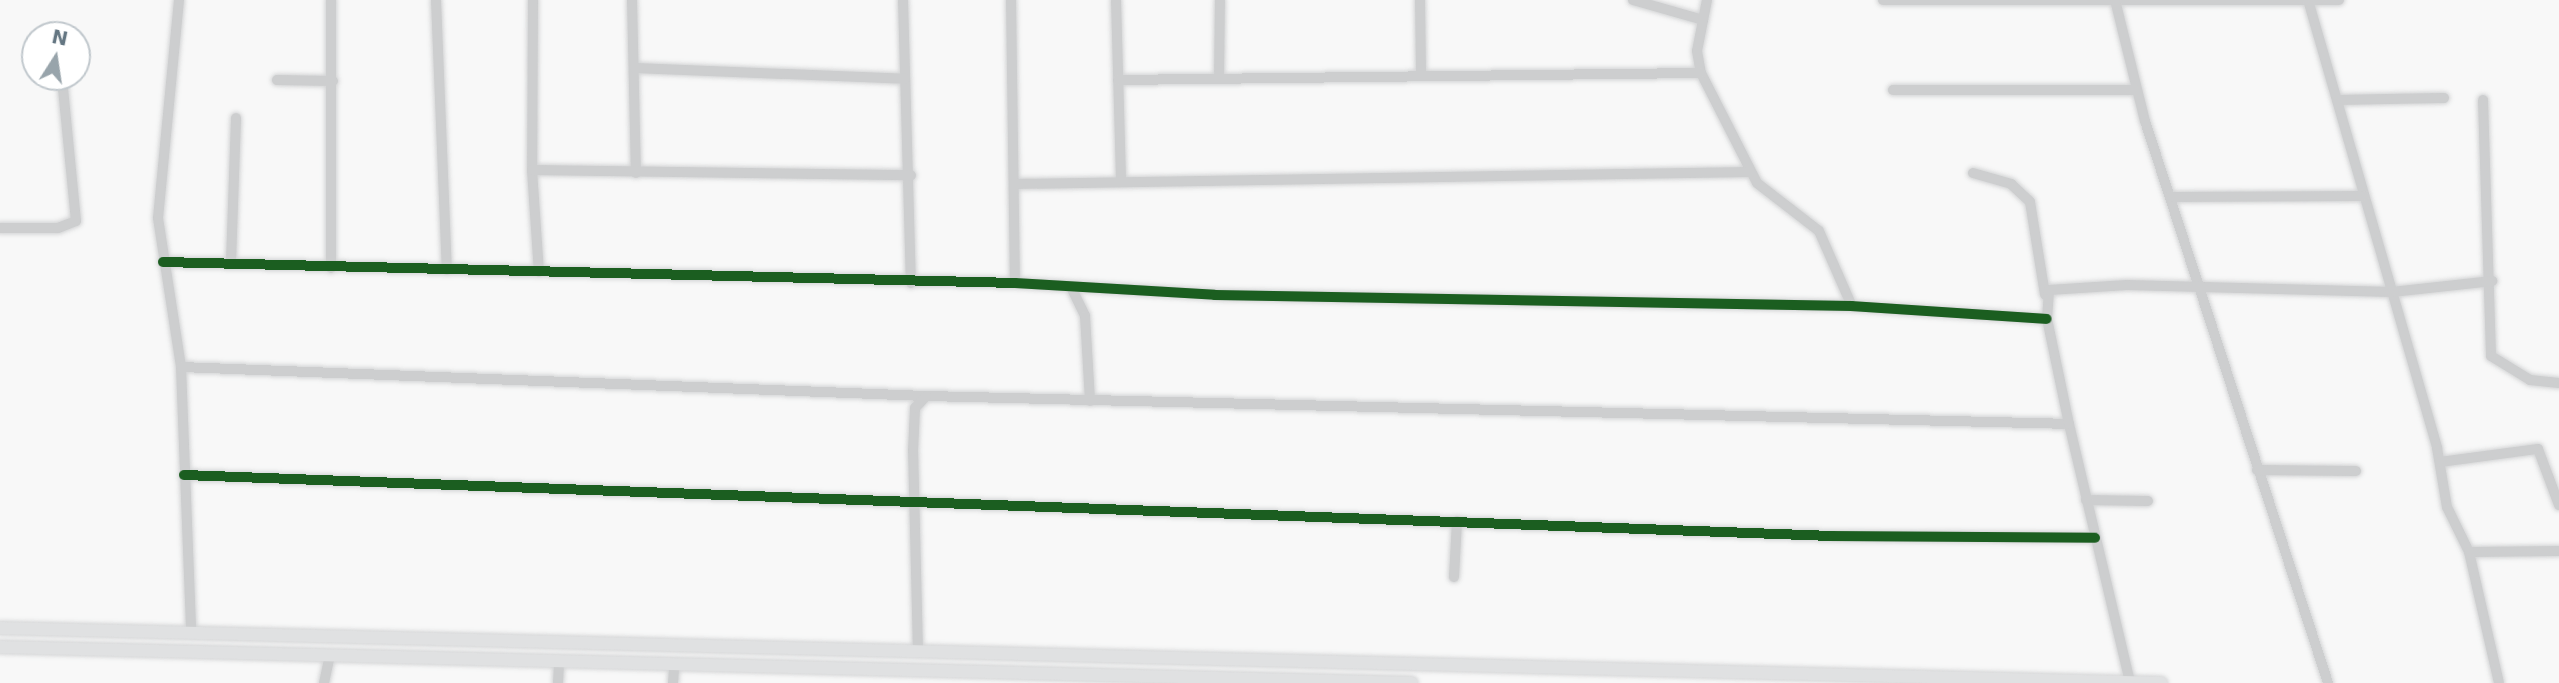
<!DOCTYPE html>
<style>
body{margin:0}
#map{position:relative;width:2559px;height:683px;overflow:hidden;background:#f8f8f8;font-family:"DejaVu Sans",sans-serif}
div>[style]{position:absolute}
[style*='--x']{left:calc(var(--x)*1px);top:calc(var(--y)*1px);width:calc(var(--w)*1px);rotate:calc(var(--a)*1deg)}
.roads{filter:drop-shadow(0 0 2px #d4d5d6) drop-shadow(0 0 2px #d4d5d6)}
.minor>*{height:10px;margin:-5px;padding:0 5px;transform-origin:5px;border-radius:5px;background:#cdcecf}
.major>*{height:12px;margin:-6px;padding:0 6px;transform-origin:6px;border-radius:6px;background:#e0e1e2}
.cycleway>*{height:10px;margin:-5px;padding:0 5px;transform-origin:5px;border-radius:5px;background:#1b5e20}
span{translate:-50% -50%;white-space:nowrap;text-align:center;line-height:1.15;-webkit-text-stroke:7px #fff;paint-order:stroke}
.north{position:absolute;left:21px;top:21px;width:70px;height:70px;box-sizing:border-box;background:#fff;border:2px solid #c1c8cd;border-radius:50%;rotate:12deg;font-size:19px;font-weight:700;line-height:28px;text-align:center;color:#647682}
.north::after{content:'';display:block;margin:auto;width:24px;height:32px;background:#98a4ab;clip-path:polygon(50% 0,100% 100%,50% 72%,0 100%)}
</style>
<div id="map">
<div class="roads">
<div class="minor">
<div style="--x:179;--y:0;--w:219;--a:95.5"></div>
<div style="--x:158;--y:218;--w:151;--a:81.2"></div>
<div style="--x:181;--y:367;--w:266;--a:87.8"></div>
<div style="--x:436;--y:0;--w:270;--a:87.7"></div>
<div style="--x:533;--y:0;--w:170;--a:90.3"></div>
<div style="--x:532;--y:170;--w:102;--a:86.1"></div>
<div style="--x:632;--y:0;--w:173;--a:88.7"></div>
<div style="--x:903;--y:0;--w:283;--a:88.4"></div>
<div style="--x:1011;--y:0;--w:283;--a:89.2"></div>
<div style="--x:1116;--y:0;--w:180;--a:88.4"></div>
<div style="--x:1420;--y:0;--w:74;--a:89.2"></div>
<div style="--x:1633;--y:0;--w:73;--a:15.9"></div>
<div style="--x:1707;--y:0;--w:52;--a:101.1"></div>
<div style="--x:1697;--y:51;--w:22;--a:80"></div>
<div style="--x:1701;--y:73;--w:123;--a:63"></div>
<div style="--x:1757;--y:183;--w:78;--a:37.7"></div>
<div style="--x:1819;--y:231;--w:82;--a:66.3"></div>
<div style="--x:1883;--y:0;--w:456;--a:0"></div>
<div style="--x:2115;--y:0;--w:125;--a:76.1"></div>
<div style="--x:2145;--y:121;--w:591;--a:71.96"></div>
<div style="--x:2308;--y:0;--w:466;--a:73.9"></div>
<div style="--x:2437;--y:448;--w:60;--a:80.4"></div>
<div style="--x:2447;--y:507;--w:50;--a:63.9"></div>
<div style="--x:2469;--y:552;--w:134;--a:77.1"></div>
<div style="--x:635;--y:68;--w:270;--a:2.3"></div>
<div style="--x:1219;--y:78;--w:78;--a:-89.3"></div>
<div style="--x:277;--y:80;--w:56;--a:1"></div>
<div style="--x:1118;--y:80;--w:583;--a:-0.69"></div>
<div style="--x:1893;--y:90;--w:243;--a:0"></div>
<div style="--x:2337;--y:100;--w:107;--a:-1.1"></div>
<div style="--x:2483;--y:100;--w:256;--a:88.2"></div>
<div style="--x:2491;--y:356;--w:46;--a:31.6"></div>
<div style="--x:2530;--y:380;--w:29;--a:6"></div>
<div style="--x:532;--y:170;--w:379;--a:0.8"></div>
<div style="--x:1973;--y:173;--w:40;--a:16"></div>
<div style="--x:2011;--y:184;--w:26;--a:43"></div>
<div style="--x:2030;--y:202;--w:94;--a:80.8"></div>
<div style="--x:1014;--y:184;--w:737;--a:-0.93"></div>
<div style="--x:2170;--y:197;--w:194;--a:-0.3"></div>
<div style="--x:0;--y:228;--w:58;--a:0"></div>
<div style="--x:58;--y:228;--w:19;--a:-21"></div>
<div style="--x:76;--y:221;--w:145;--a:-95.6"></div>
<div style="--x:163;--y:262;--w:852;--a:1.41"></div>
<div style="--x:1015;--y:283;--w:200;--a:3.4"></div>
<div style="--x:1215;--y:295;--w:637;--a:0.99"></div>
<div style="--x:1852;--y:306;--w:195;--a:3.8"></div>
<div style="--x:231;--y:262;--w:144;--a:-88"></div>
<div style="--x:331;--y:268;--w:268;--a:-90"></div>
<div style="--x:1072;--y:289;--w:30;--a:64"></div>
<div style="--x:1085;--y:316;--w:85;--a:86.6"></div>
<div style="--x:181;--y:367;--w:747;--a:2.23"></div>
<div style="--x:927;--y:396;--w:1142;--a:1.4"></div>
<div style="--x:2440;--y:462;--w:99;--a:-7.6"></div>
<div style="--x:2538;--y:449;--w:60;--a:69.4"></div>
<div style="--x:2257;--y:470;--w:99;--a:0.6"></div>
<div style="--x:184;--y:475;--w:1650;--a:2.12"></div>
<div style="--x:1833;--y:536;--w:262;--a:0.4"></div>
<div style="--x:2086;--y:500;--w:62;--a:0.9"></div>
<div style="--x:2469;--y:552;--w:90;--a:-0.6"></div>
<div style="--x:1454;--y:577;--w:56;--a:-86.9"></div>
<div style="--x:918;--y:652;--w:201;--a:-91.4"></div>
<div style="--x:913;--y:451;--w:43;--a:-87.3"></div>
<div style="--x:915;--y:408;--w:16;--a:-47"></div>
<div style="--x:2130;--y:682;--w:265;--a:-103.3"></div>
<div style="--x:2069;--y:424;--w:107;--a:-101.8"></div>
<div style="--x:2047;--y:319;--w:29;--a:-86"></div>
<div style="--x:2049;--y:290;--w:78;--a:-3.7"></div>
<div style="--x:2127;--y:285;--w:265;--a:1.5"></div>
<div style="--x:2392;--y:292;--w:101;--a:-6.3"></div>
<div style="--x:324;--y:683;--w:25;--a:-78"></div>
<div style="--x:558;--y:683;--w:19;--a:-87"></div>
<div style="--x:673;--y:683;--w:15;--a:-86"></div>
</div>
<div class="major">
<div style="--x:0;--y:628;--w:2162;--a:1.46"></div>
<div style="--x:0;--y:647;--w:1412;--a:1.46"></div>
</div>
</div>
<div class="cycleway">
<div style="--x:163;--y:262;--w:852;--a:1.41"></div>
<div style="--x:1015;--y:283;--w:200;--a:3.4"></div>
<div style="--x:1215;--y:295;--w:637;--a:0.99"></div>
<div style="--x:1852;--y:306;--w:195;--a:3.8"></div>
<div style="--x:184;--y:475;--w:1650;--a:2.12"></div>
<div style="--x:1833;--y:536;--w:262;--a:0.4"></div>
</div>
<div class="north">N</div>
</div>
